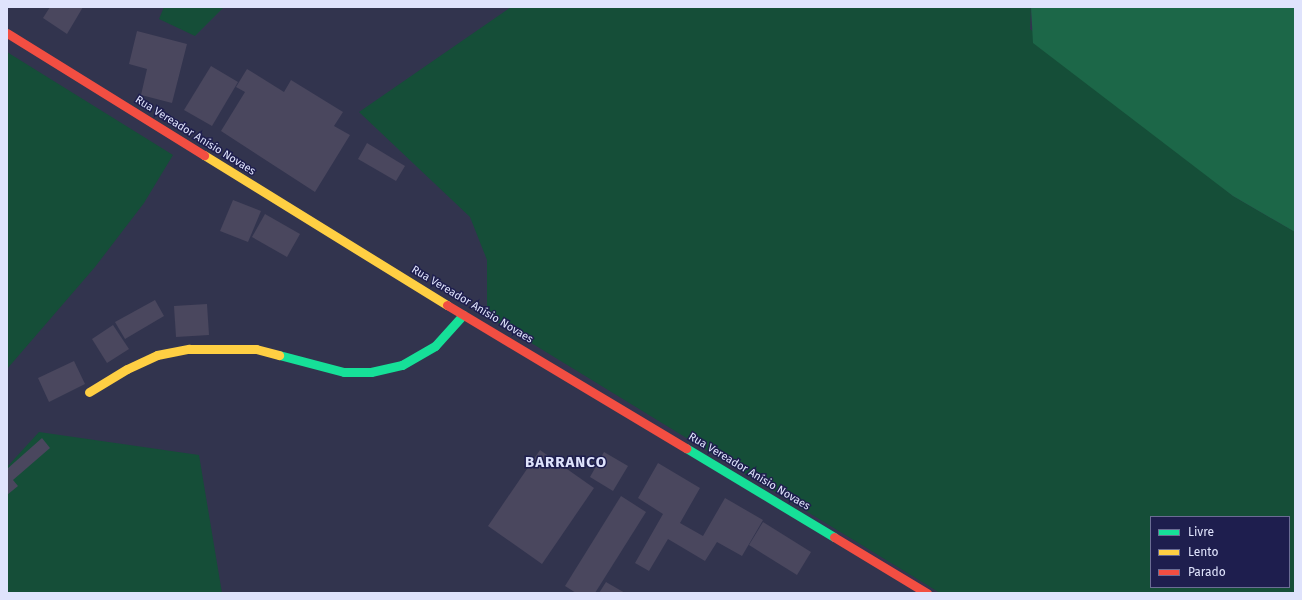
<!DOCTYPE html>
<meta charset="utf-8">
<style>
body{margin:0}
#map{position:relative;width:1302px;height:600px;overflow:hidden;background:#32344e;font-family:"Fira Sans",sans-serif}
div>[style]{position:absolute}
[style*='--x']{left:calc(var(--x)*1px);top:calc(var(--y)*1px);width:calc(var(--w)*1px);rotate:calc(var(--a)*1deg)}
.green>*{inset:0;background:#154e38}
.forest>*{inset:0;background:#1c6748}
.building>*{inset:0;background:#4a475e}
.fast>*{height:9px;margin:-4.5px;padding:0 4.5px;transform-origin:4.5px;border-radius:4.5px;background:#16e098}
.slow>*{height:9px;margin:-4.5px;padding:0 4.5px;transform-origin:4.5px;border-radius:4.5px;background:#ffcf43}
.jam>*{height:9px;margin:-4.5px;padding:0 4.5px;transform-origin:4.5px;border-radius:4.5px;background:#f24e42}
span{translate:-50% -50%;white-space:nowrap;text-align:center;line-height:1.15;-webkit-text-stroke:3px #1e1e4e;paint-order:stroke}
.street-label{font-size:11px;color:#dfe3fc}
.district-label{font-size:15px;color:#dfe3fc;font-weight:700;letter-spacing:1px}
.frame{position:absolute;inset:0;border:8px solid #dfe3fc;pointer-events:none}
.legend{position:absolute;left:1150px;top:516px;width:140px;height:72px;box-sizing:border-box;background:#1e1e4e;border:1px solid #6b6d94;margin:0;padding:5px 7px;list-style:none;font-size:12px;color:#dfe3fc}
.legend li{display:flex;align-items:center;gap:8px;height:20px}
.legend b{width:20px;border:1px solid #6b6d94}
</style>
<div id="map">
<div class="green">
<div style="clip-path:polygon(164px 7px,224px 7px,195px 36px,159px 19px)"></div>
<div style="clip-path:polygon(evenodd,511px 7px,1031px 7px,1030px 29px,1233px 196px,1295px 232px,1295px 593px,940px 593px,487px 316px,487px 260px,470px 217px,359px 112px,511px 7px,1151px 517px,1289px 517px,1289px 587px,1151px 587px,1151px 517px)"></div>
<div style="clip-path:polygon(7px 52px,173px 155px,144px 203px,95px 267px,7px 369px)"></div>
<div style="clip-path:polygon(39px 432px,199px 455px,222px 593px,7px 593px,7px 467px)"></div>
</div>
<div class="forest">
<div style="clip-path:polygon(1031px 7px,1295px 7px,1295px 232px,1233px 196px,1033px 43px)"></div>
</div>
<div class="building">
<div style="clip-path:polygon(50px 7px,83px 7px,67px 34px,43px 18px)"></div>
<div style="clip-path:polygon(137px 31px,187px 44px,172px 103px,141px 95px,147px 69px,129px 64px)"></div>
<div style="clip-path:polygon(211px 66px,238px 82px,212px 126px,184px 110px)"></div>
<div style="clip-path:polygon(247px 69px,284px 92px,291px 80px,343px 112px,334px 126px,350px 135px,315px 192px,221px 131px,245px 92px,236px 87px)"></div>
<div style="clip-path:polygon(367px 143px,405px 166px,396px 181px,358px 159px)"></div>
<div style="clip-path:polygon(233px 200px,261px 211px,248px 242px,220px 231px)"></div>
<div style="clip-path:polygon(265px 214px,300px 234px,287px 257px,252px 237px)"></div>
<div style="clip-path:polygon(155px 300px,164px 316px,125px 339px,115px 322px)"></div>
<div style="clip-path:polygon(207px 304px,209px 335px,176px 337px,174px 306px)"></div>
<div style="clip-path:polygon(113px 325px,129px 349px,107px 363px,92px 339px)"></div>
<div style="clip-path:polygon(74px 361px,85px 384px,49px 402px,38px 378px)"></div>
<div style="clip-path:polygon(42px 438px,50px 448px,13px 480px,18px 486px,7px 495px,7px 469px)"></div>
<div style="clip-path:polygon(540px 450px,594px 488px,542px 564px,488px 526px)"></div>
<div style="clip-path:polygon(604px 452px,628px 466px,613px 491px,590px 477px)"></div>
<div style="clip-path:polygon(658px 463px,700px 488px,680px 523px,703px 536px,725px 498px,763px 520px,742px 556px,717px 542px,705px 561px,668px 539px,649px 571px,635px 563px,663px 514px,638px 498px)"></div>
<div style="clip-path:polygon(621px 496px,646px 512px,595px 593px,576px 593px,565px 586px)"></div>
<div style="clip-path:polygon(763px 522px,811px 552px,797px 575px,749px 545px)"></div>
<div style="clip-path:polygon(606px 582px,625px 593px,599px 593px)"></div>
</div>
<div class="fast">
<div style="--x:279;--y:355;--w:67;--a:14.7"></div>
<div style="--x:344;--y:372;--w:27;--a:0"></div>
<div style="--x:371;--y:372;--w:32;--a:-13"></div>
<div style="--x:402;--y:365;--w:38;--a:-30"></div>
<div style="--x:435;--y:346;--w:42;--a:-47.9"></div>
<div style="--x:686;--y:448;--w:173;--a:31"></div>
</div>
<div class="slow">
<div style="--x:204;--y:155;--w:286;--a:31.7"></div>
<div style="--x:89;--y:392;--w:44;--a:-31.2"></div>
<div style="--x:127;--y:369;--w:33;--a:-25"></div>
<div style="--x:157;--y:355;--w:33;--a:-11"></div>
<div style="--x:189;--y:349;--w:67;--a:0"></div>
<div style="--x:256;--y:349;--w:24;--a:15"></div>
</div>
<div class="jam">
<div style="--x:7;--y:33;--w:232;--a:31.8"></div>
<div style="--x:447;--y:305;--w:279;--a:30.9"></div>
<div style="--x:834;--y:537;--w:109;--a:31.1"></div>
</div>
<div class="street-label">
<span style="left:195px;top:136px;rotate:32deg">Rua Vereador Anísio Novaes</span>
<span style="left:472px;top:305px;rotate:31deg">Rua Vereador Anísio Novaes</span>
<span style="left:749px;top:472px;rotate:31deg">Rua Vereador Anísio Novaes</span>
</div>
<div class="district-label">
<span style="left:566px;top:463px">BARRANCO</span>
</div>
<div class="frame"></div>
<ul class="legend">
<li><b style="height:5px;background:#16e098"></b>Livre</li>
<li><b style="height:5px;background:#ffcf43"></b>Lento</li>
<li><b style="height:5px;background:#f24e42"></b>Parado</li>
</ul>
</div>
